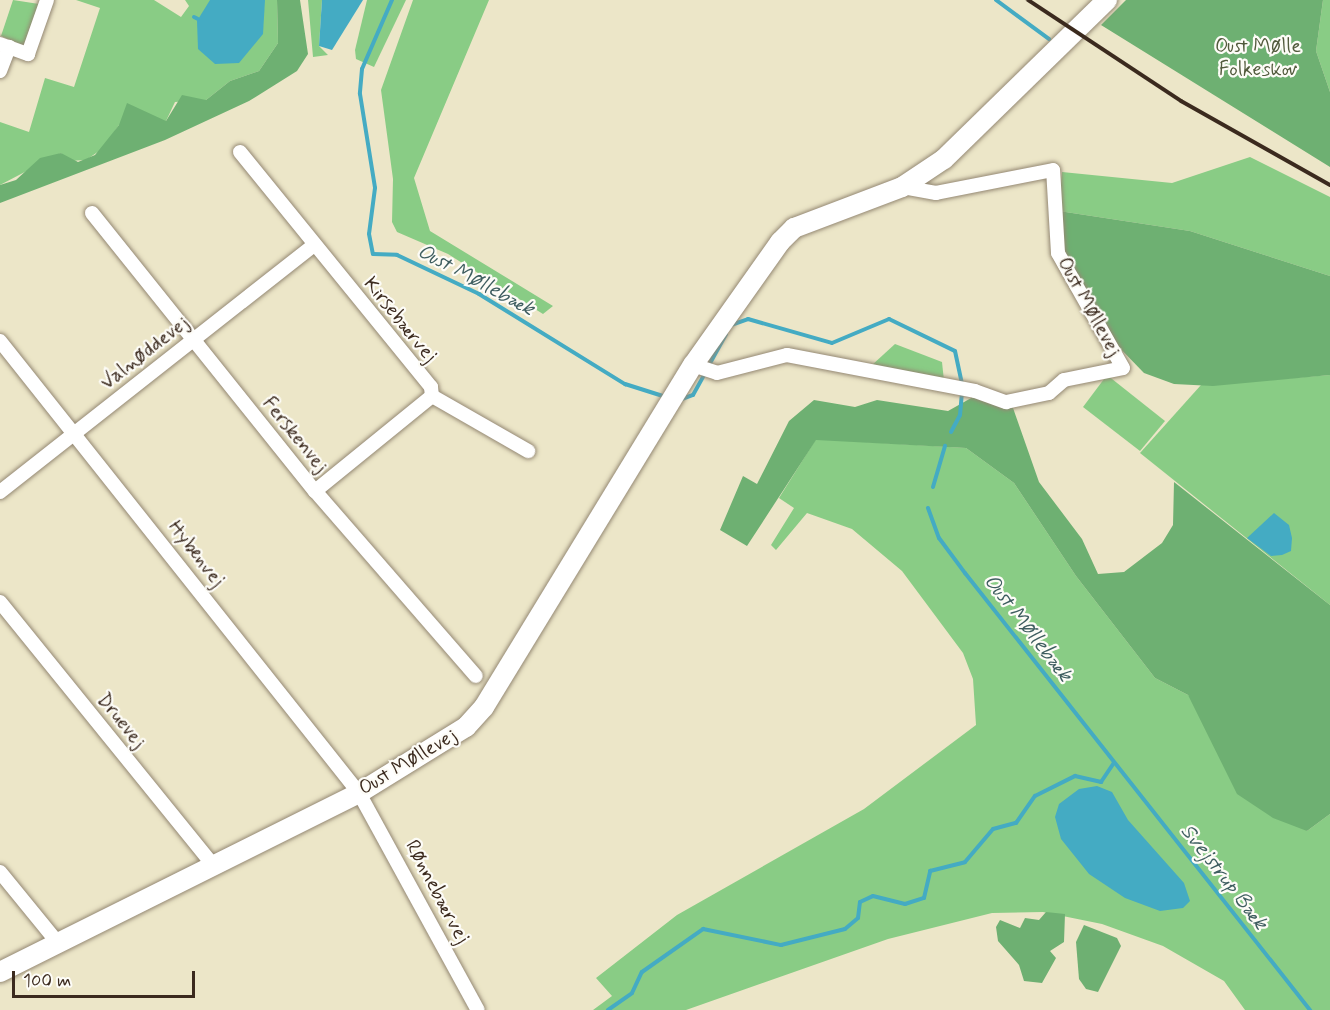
<!DOCTYPE html>
<meta charset="utf-8">
<style>
body{margin:0}
#map{position:relative;width:1330px;height:1010px;overflow:hidden;background:#ece6c8;font-family:Mynerve,sans-serif}
div>[style]{position:absolute}
[style*='--x']{left:calc(var(--x)*1px);top:calc(var(--y)*1px);width:calc(var(--w)*1px);rotate:calc(var(--a)*1deg)}
.green>*{inset:0;background:#89cc85}
.forest>*{inset:0;background:#6eb072}
.water>*{inset:0;background:#44abc3}
.stream>*{height:4px;margin:-2px;padding:0 2px;transform-origin:2px;border-radius:2px;background:#44abc3}
.roads{filter:drop-shadow(0 0 2px #948873) drop-shadow(0 0 2px #948873)}
.street>*{height:14px;margin:-7px;padding:0 7px;transform-origin:7px;border-radius:7px;background:#fff}
.secondary>*{height:20px;margin:-10px;padding:0 10px;transform-origin:10px;border-radius:10px;background:#fff}
.rail>*{height:4px;margin:-2px;padding:0 2px;transform-origin:2px;border-radius:2px;background:#3b2a1e}
span{translate:-50% -50%;white-space:nowrap;text-align:center;line-height:1.15;-webkit-text-stroke:4.5px #fdfcf7;paint-order:stroke}
.park-label{font-size:20px;color:#525b3d}
.street-label{font-size:20px;color:#3b2a1e}
.water-label{font-size:21px;color:#3f5e60;font-style:italic}
.scale{position:absolute;left:12px;top:971px;width:183px;height:27px;box-sizing:border-box;border:3px solid #3b2a1e;border-top:0;padding-left:8px;font-size:18px;line-height:21px;white-space:nowrap;color:#3b2a1e;-webkit-text-stroke:4px #fdfcf7;paint-order:stroke}
</style>
<div id="map">
<div class="green">
<div style="clip-path:polygon(13px 0,39px 4px,24px 46px,1px 36px)"></div>
<div style="clip-path:polygon(76px 0,154px 0,181px 17px,189px 6px,185px 0,277px 0,278px 43px,259px 71px,230px 81px,206px 100px,175px 102px,166px 121px,119px 125px,102px 149px,86px 160px,69px 161px,61px 153px,0 185px,0 122px,29px 132px,45px 78px,74px 87px,100px 8px)"></div>
<div style="clip-path:polygon(308px 0,322px 0,319px 46px,328px 55px,313px 57px)"></div>
<div style="clip-path:polygon(367px 0,406px 0,374px 67px,356px 59px,355px 50px)"></div>
<div style="clip-path:polygon(413px 0,489px 0,414px 178px,430px 231px,553px 306px,543px 314px,448px 254px,397px 232px,392px 222px,393px 179px,381px 90px)"></div>
<div style="clip-path:polygon(1323px 0,1330px 0,1330px 92px,1316px 51px)"></div>
<div style="clip-path:polygon(1250px 157px,1330px 197px,1330px 276px,1190px 231px,1059px 211px,1062px 172px,1172px 183px)"></div>
<div style="clip-path:polygon(895px 344px,942px 362px,944px 381px,872px 365px)"></div>
<div style="clip-path:polygon(1107px 375px,1165px 421px,1140px 451px,1083px 407px)"></div>
<div style="clip-path:polygon(1330px 375px,1330px 605px,1140px 453px,1201px 385px)"></div>
<div style="clip-path:polygon(816px 439px,966px 448px,1014px 483px,1076px 576px,1155px 678px,1188px 695px,1307px 831px,1330px 814px,1330px 1010px,1245px 1010px,1224px 981px,1163px 946px,1102px 924px,1043px 912px,992px 913px,888px 939px,686px 1010px,593px 1010px,612px 996px,596px 978px,677px 915px,864px 809px,976px 725px,973px 679px,963px 653px,902px 571px,852px 529px,807px 513px,776px 550px,771px 545px,794px 508px,779px 498px)"></div>
</div>
<div class="forest">
<div style="clip-path:polygon(277px 0,300px 0,308px 54px,297px 71px,249px 101px,165px 140px,0 203px,0 185px,16px 180px,40px 158px,61px 153px,78px 162px,95px 155px,119px 125px,127px 103px,166px 121px,182px 95px,206px 100px,230px 81px,259px 71px,278px 43px)"></div>
<div style="clip-path:polygon(1126px 0,1323px 0,1316px 51px,1330px 92px,1330px 167px,1101px 25px)"></div>
<div style="clip-path:polygon(1059px 211px,1190px 231px,1330px 276px,1330px 375px,1213px 386px,1174px 384px,1144px 373px,1110px 338px,1065px 261px)"></div>
<div style="clip-path:polygon(973px 397px,1013px 408px,1039px 482px,1082px 539px,1098px 574px,1124px 572px,1162px 543px,1173px 525px,1174px 482px,1330px 605px,1330px 814px,1307px 831px,1273px 818px,1237px 794px,1188px 695px,1155px 678px,1076px 576px,1014px 483px,966px 448px,816px 440px,747px 546px,720px 530px,743px 476px,757px 484px,789px 421px,814px 400px,855px 407px,877px 400px,948px 411px)"></div>
<div style="clip-path:polygon(1046px 912px,1065px 914px,1064px 942px,1050px 951px,1056px 958px,1042px 983px,1024px 981px,1019px 965px,998px 941px,996px 927px,1000px 920px,1020px 928px,1025px 918px,1039px 920px)"></div>
<div style="clip-path:polygon(1084px 925px,1117px 938px,1121px 946px,1098px 992px,1086px 989px,1079px 979px,1076px 942px)"></div>
</div>
<div class="water">
<div style="clip-path:polygon(210px 0,265px 0,263px 34px,239px 63px,215px 64px,198px 49px,197px 21px)"></div>
<div style="clip-path:polygon(322px 0,363px 0,332px 50px,319px 46px)"></div>
<div style="clip-path:polygon(1274px 513px,1289px 525px,1292px 538px,1291px 551px,1282px 555px,1271px 556px,1247px 538px)"></div>
<div style="clip-path:polygon(1097px 786px,1112px 792px,1128px 820px,1184px 883px,1190px 901px,1183px 908px,1160px 911px,1125px 898px,1089px 874px,1061px 839px,1055px 817px,1059px 804px,1079px 789px)"></div>
</div>
<div class="stream">
<div style="--x:392;--y:0;--w:75;--a:113.5"></div>
<div style="--x:362;--y:69;--w:25;--a:95"></div>
<div style="--x:360;--y:94;--w:95;--a:80.9"></div>
<div style="--x:375;--y:188;--w:46;--a:97.4"></div>
<div style="--x:369;--y:234;--w:20;--a:79"></div>
<div style="--x:373;--y:254;--w:24;--a:2"></div>
<div style="--x:397;--y:255;--w:91;--a:25.4"></div>
<div style="--x:479;--y:294;--w:172;--a:31.7"></div>
<div style="--x:625;--y:384;--w:43;--a:17.6"></div>
<div style="--x:996;--y:0;--w:66;--a:36.3"></div>
<div style="--x:194;--y:17;--w:4;--a:27"></div>
<div style="--x:731;--y:325;--w:18;--a:-19"></div>
<div style="--x:748;--y:319;--w:87;--a:15.9"></div>
<div style="--x:832;--y:343;--w:62;--a:-22.8"></div>
<div style="--x:889;--y:319;--w:73;--a:25.9"></div>
<div style="--x:955;--y:351;--w:35;--a:78"></div>
<div style="--x:709;--y:365;--w:35;--a:-61"></div>
<div style="--x:679;--y:400;--w:15;--a:-20"></div>
<div style="--x:693;--y:395;--w:25;--a:-61"></div>
<div style="--x:951;--y:432;--w:19;--a:-62"></div>
<div style="--x:960;--y:415;--w:22;--a:-85"></div>
<div style="--x:933;--y:487;--w:43;--a:-73.7"></div>
<div style="--x:928;--y:508;--w:32;--a:70"></div>
<div style="--x:939;--y:538;--w:44;--a:53.4"></div>
<div style="--x:965;--y:573;--w:557;--a:51.71"></div>
<div style="--x:608;--y:1010;--w:29;--a:-35"></div>
<div style="--x:632;--y:993;--w:23;--a:-65"></div>
<div style="--x:642;--y:972;--w:75;--a:-35.2"></div>
<div style="--x:703;--y:929;--w:80;--a:11.6"></div>
<div style="--x:781;--y:945;--w:66;--a:-14"></div>
<div style="--x:845;--y:929;--w:17;--a:-40"></div>
<div style="--x:858;--y:918;--w:16;--a:-83"></div>
<div style="--x:860;--y:902;--w:14;--a:-25"></div>
<div style="--x:873;--y:896;--w:33;--a:14"></div>
<div style="--x:905;--y:904;--w:20;--a:-18"></div>
<div style="--x:924;--y:898;--w:28;--a:-77"></div>
<div style="--x:930;--y:871;--w:36;--a:-14"></div>
<div style="--x:965;--y:862;--w:43;--a:-49.7"></div>
<div style="--x:993;--y:829;--w:24;--a:-15"></div>
<div style="--x:1016;--y:823;--w:33;--a:-55"></div>
<div style="--x:1035;--y:796;--w:45;--a:-26.6"></div>
<div style="--x:1075;--y:776;--w:27;--a:13"></div>
<div style="--x:1101;--y:782;--w:23;--a:-56"></div>
</div>
<div class="roads">
<div class="street">
<div style="--x:0;--y:44;--w:30;--a:20"></div>
<div style="--x:28;--y:54;--w:57;--a:-70.6"></div>
<div style="--x:0;--y:71;--w:26;--a:-69"></div>
<div style="--x:240;--y:152;--w:303;--a:50.9"></div>
<div style="--x:431;--y:387;--w:9;--a:84"></div>
<div style="--x:432;--y:396;--w:151;--a:140.9"></div>
<div style="--x:92;--y:213;--w:356;--a:51.3"></div>
<div style="--x:315;--y:491;--w:245;--a:49"></div>
<div style="--x:0;--y:341;--w:577;--a:51.54"></div>
<div style="--x:359;--y:793;--w:247;--a:61.3"></div>
<div style="--x:693;--y:365;--w:25;--a:18"></div>
<div style="--x:717;--y:373;--w:72;--a:-14.4"></div>
<div style="--x:787;--y:355;--w:191;--a:10.8"></div>
<div style="--x:975;--y:391;--w:33;--a:20"></div>
<div style="--x:1006;--y:402;--w:44;--a:-11.8"></div>
<div style="--x:1049;--y:393;--w:20;--a:-41"></div>
<div style="--x:1064;--y:380;--w:60;--a:-11.5"></div>
<div style="--x:1123;--y:368;--w:132;--a:-119.5"></div>
<div style="--x:1058;--y:253;--w:83;--a:-93.4"></div>
<div style="--x:1053;--y:170;--w:119;--a:168.9"></div>
<div style="--x:936;--y:193;--w:35;--a:-170"></div>
<div style="--x:432;--y:396;--w:111;--a:29.8"></div>
<div style="--x:0;--y:492;--w:400;--a:-38.2"></div>
<div style="--x:0;--y:602;--w:338;--a:51"></div>
<div style="--x:0;--y:872;--w:92;--a:50.8"></div>
</div>
<div class="secondary">
<div style="--x:0;--y:972;--w:401;--a:-26.5"></div>
<div style="--x:359;--y:793;--w:126;--a:-31.7"></div>
<div style="--x:466;--y:727;--w:27;--a:-48"></div>
<div style="--x:484;--y:707;--w:401;--a:-58.6"></div>
<div style="--x:693;--y:365;--w:151;--a:-54.7"></div>
<div style="--x:780;--y:242;--w:20;--a:-45"></div>
<div style="--x:794;--y:228;--w:116;--a:-20.8"></div>
<div style="--x:902;--y:187;--w:50;--a:-33.7"></div>
<div style="--x:944;--y:159;--w:228;--a:-44.3"></div>
</div>
</div>
<div class="rail">
<div style="--x:1028;--y:0;--w:183;--a:33.4"></div>
<div style="--x:1181;--y:101;--w:171;--a:29.4"></div>
</div>
<div class="park-label">
<span style="left:1258px;top:58px">Oust Mølle<br>Folkeskov</span>
</div>
<div class="street-label">
<span style="left:1089px;top:307px;rotate:61deg">Oust Møllevej</span>
<span style="left:400px;top:320px;rotate:51deg">Kirsebærvej</span>
<span style="left:145px;top:353px;rotate:-38deg">Valnøddevej</span>
<span style="left:295px;top:435px;rotate:51deg">Ferskenvej</span>
<span style="left:196px;top:554px;rotate:52deg">Hybenvej</span>
<span style="left:121px;top:721px;rotate:51deg">Druevej</span>
<span style="left:408px;top:762px;rotate:-31deg">Oust Møllevej</span>
<span style="left:437px;top:892px;rotate:62deg">Rønnebærvej</span>
</div>
<div class="water-label">
<span style="left:476px;top:280px;rotate:28deg">Oust Møllebæk</span>
<span style="left:1028px;top:628px;rotate:52deg">Oust Møllebæk</span>
<span style="left:1224px;top:877px;rotate:52deg">Svejstrup Bæk</span>
</div>
<div class="scale">100 m</div>
</div>
